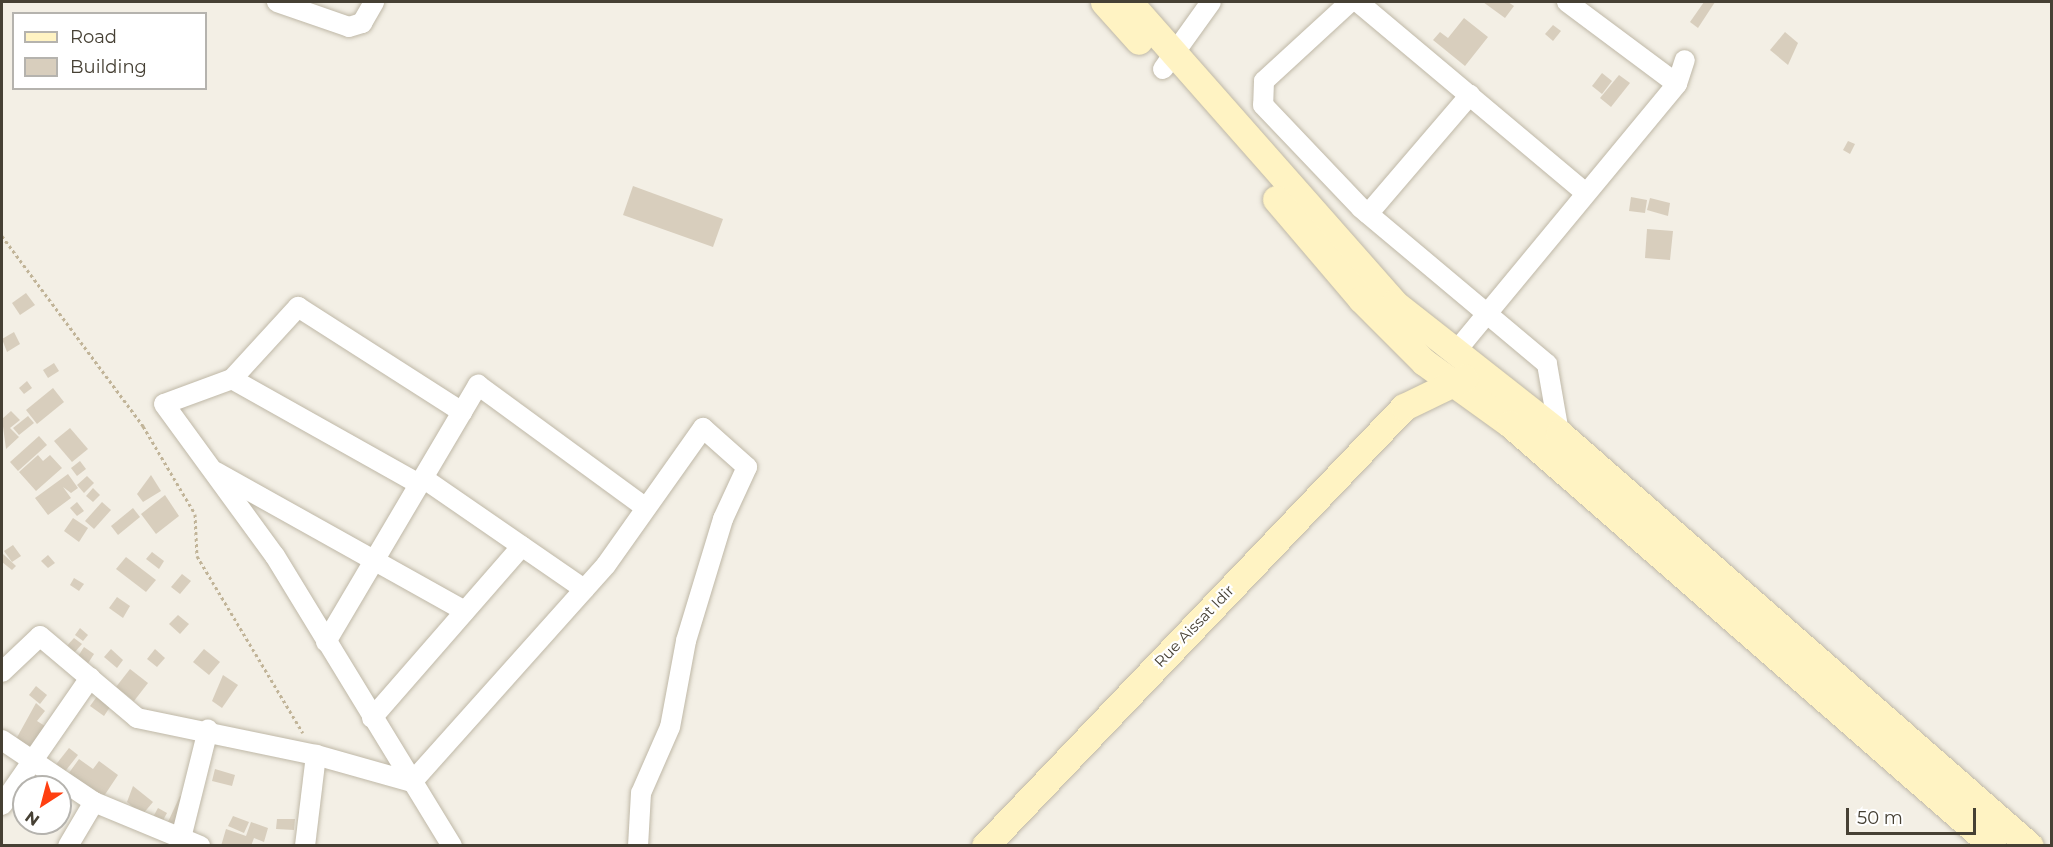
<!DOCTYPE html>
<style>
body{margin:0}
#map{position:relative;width:2053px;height:847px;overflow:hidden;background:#f3efe5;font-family:Montserrat,sans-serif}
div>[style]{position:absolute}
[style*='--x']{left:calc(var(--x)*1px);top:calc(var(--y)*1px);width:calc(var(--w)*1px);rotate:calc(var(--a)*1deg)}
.building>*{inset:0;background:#d8cebd}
.path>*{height:3px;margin-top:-1.5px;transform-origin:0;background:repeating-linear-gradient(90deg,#c1b498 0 3px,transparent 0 6px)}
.roads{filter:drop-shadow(0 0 2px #bfb8a7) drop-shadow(0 0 2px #bfb8a7)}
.street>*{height:20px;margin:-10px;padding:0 10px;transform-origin:10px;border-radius:10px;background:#fff}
.secondary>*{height:27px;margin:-13.5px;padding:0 13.5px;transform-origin:13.5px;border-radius:13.5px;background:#fff3c3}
span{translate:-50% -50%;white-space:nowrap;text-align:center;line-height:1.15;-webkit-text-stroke:4.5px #fff;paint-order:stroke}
.street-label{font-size:15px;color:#464034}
.frame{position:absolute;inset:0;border:3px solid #464034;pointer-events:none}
.legend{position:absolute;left:12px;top:12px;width:195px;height:78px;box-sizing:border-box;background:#fff;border:2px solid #b5b3ae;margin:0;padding:8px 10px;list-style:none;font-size:18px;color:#464034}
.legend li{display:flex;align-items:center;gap:12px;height:30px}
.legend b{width:30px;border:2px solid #b5b3ae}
.north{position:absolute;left:12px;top:775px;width:60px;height:60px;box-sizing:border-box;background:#fff;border:2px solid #b5b3ae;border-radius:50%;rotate:216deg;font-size:16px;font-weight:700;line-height:24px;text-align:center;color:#464034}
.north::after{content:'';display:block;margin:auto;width:21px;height:27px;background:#ff3f10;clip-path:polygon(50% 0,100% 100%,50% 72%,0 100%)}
.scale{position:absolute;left:1846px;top:808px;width:130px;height:27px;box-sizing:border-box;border:3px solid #464034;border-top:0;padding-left:8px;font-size:18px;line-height:21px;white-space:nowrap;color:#464034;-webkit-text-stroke:4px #fff;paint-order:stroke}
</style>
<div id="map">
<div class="building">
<div style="clip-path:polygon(1483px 2px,1508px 2px,1514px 6px,1505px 18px)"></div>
<div style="clip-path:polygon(1704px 2px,1715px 2px,1698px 28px,1690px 22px)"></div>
<div style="clip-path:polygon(1464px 18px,1488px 37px,1465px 66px,1433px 40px,1440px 32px,1448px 38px)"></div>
<div style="clip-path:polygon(1553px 25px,1561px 31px,1553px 41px,1545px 34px)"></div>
<div style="clip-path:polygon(1785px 32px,1798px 43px,1788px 65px,1770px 50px)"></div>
<div style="clip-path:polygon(1602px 73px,1612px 81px,1602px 94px,1592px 86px)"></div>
<div style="clip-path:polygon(1619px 75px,1630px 83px,1611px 107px,1600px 98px)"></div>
<div style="clip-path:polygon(1848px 141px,1855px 144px,1850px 154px,1843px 150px)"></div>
<div style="clip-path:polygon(633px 186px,723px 219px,713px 247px,623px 215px)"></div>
<div style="clip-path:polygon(1631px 197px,1647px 200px,1645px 213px,1629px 211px)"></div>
<div style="clip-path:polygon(1650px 198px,1670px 203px,1668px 216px,1647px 210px)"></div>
<div style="clip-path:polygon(1647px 229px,1673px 231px,1670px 260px,1645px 258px)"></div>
<div style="clip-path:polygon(26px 293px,35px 305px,20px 315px,12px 303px)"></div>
<div style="clip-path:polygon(14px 332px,20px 344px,7px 352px,2px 339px)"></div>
<div style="clip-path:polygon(54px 363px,59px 371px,48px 378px,43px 370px)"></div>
<div style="clip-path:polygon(27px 381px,32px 388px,24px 394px,19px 388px)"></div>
<div style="clip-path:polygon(53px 388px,64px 402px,37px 424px,26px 410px)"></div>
<div style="clip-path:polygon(11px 411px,20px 420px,10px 428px,19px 437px,6px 449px,2px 419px)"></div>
<div style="clip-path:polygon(28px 416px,34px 423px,19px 435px,13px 428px)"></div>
<div style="clip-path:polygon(70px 428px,88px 449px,72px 462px,54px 441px)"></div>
<div style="clip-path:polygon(39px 436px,47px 445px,18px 471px,10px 462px)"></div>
<div style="clip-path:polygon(38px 455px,43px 461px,50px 455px,62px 468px,36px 491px,19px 472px)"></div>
<div style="clip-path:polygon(80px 461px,86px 469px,77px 476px,71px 468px)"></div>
<div style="clip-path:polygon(68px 474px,78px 488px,71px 493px,63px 487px,71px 498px,48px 515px,35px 498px)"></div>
<div style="clip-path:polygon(151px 475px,161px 491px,143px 502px,137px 494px)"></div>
<div style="clip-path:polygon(87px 476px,94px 483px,84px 493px,77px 485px)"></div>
<div style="clip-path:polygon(93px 488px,100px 495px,93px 502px,86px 496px)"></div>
<div style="clip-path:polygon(165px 495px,179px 516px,156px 534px,141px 514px)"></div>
<div style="clip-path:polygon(77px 502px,84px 511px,77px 516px,70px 508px)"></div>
<div style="clip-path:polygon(102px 502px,111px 510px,94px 529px,85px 521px)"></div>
<div style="clip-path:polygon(133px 508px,140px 517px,118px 535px,111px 526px)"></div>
<div style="clip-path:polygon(73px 518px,88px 528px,79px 542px,64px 531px)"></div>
<div style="clip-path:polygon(13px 545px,21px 556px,12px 562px,4px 551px)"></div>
<div style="clip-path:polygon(152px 552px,164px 561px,159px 569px,146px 559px)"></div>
<div style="clip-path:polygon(2px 553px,16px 566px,12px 570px,2px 562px)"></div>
<div style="clip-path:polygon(48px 555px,55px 563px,48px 568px,41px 561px)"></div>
<div style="clip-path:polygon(126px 557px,156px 580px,146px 592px,116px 569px)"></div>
<div style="clip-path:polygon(182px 574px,191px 581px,180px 594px,171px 587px)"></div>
<div style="clip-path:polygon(74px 578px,84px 584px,79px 591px,70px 585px)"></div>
<div style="clip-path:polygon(117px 597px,130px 606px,123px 618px,109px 608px)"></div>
<div style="clip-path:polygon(178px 615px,189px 624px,180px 634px,169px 624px)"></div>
<div style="clip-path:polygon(80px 628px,88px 635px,83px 641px,75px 635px)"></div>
<div style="clip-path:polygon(74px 638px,82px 644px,73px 654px,65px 648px)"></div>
<div style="clip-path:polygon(84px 647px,94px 654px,85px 668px,75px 661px)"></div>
<div style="clip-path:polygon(111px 649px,123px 660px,117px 668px,104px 657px)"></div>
<div style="clip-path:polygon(155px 649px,165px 658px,157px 667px,147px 659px)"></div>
<div style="clip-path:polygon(204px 649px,220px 662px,209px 675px,193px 662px)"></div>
<div style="clip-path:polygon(130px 669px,148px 683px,134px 701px,116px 687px)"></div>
<div style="clip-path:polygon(223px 675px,238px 685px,222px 708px,212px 701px)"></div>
<div style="clip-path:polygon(36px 686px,47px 695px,40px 704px,29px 695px)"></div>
<div style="clip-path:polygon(98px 695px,112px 704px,104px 716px,90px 706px)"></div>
<div style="clip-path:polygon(36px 703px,45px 711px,37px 721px,56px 733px,39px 758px,15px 741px)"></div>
<div style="clip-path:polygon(69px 748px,78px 755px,63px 774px,54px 767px)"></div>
<div style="clip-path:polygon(79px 759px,93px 769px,99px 761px,118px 775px,102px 799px,66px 777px)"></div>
<div style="clip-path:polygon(215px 769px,235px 775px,232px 786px,212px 781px)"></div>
<div style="clip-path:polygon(133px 786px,153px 802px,142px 815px,127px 802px)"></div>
<div style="clip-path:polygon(64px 793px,73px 799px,66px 810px,60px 806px)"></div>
<div style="clip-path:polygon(180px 796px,198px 804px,185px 832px,167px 824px)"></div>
<div style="clip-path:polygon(158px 808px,167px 813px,162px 822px,153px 817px)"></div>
<div style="clip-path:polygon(233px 816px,249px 822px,244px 833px,228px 826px)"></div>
<div style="clip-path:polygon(277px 819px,295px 819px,294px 830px,276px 829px)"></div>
<div style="clip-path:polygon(251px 822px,268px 828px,264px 842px,254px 838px,251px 846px,221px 846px,226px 829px,246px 836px)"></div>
</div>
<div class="path">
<div style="--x:2;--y:236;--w:237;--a:53.4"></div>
<div style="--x:143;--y:426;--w:102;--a:59.4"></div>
<div style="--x:195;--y:514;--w:42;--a:87.3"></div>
<div style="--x:197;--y:556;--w:206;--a:59.1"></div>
</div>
<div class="roads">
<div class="street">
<div style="--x:277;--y:2;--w:76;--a:19.1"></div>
<div style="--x:349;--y:27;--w:14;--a:-17"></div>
<div style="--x:362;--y:23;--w:24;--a:-60"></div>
<div style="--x:1350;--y:2;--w:117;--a:137.4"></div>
<div style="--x:1264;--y:81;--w:24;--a:92"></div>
<div style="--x:1263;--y:105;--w:142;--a:46.4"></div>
<div style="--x:1361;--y:208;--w:243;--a:40"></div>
<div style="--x:1547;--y:364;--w:70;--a:80.1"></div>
<div style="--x:1358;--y:2;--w:297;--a:40"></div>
<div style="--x:1567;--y:2;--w:137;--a:36.7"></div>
<div style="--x:1163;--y:69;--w:82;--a:-54.4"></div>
<div style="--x:1368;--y:214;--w:157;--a:-49.4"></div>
<div style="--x:1457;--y:350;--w:345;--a:-50.4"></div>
<div style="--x:1677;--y:84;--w:25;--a:-72"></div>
<div style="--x:232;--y:379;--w:98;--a:-47.5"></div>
<div style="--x:298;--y:307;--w:195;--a:32.6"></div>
<div style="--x:216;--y:472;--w:285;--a:29.2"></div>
<div style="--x:423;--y:478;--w:196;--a:34.6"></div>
<div style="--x:419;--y:484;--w:214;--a:-150.7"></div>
<div style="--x:232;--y:379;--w:72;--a:159.8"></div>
<div style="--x:164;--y:404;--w:188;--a:53.9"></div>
<div style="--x:275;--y:556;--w:340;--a:58.6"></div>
<div style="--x:326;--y:642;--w:299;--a:-59.4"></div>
<div style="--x:478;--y:385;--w:208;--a:36.2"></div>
<div style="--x:2;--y:672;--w:52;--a:-43.5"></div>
<div style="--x:40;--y:636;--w:127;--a:40.2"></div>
<div style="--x:137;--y:718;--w:183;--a:11.7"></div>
<div style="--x:316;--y:755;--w:100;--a:15.7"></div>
<div style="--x:412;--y:782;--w:291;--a:-48.2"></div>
<div style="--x:606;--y:565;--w:168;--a:-54.7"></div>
<div style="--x:703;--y:428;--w:59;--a:41.6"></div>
<div style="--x:747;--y:467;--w:57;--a:114.8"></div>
<div style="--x:723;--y:519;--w:127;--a:106.9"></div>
<div style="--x:686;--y:641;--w:87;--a:100.5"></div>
<div style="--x:670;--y:727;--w:72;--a:113.7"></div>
<div style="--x:641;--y:793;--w:53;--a:93.2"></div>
<div style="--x:372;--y:718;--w:228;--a:-48.9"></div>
<div style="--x:2;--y:740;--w:111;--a:34"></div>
<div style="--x:94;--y:802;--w:115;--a:22.5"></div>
<div style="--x:2;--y:805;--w:155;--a:-55.3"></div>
<div style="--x:68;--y:846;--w:51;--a:-59.4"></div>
<div style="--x:179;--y:846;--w:120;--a:-76"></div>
<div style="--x:305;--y:846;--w:92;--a:-83.1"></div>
</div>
<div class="secondary">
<div style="--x:1104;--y:2;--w:52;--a:48.1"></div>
<div style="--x:1129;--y:2;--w:401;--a:48.6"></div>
<div style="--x:1394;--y:303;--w:210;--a:38.2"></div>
<div style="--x:1559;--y:433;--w:626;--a:41.25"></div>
<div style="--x:1276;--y:199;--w:131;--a:49.6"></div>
<div style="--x:1361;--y:299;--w:89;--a:45"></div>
<div style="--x:1424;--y:362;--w:106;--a:35.8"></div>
<div style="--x:1510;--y:424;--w:641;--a:41.14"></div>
<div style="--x:985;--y:846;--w:607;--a:-46.34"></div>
<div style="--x:1404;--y:407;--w:67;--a:-25.8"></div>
</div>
</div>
<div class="street-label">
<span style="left:1194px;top:626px;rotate:-46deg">Rue Aissat Idir</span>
</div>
<div class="frame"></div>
<ul class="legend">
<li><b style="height:8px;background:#fff3c3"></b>Road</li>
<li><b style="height:16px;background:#d8cebd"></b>Building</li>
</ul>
<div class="north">N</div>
<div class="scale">50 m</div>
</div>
